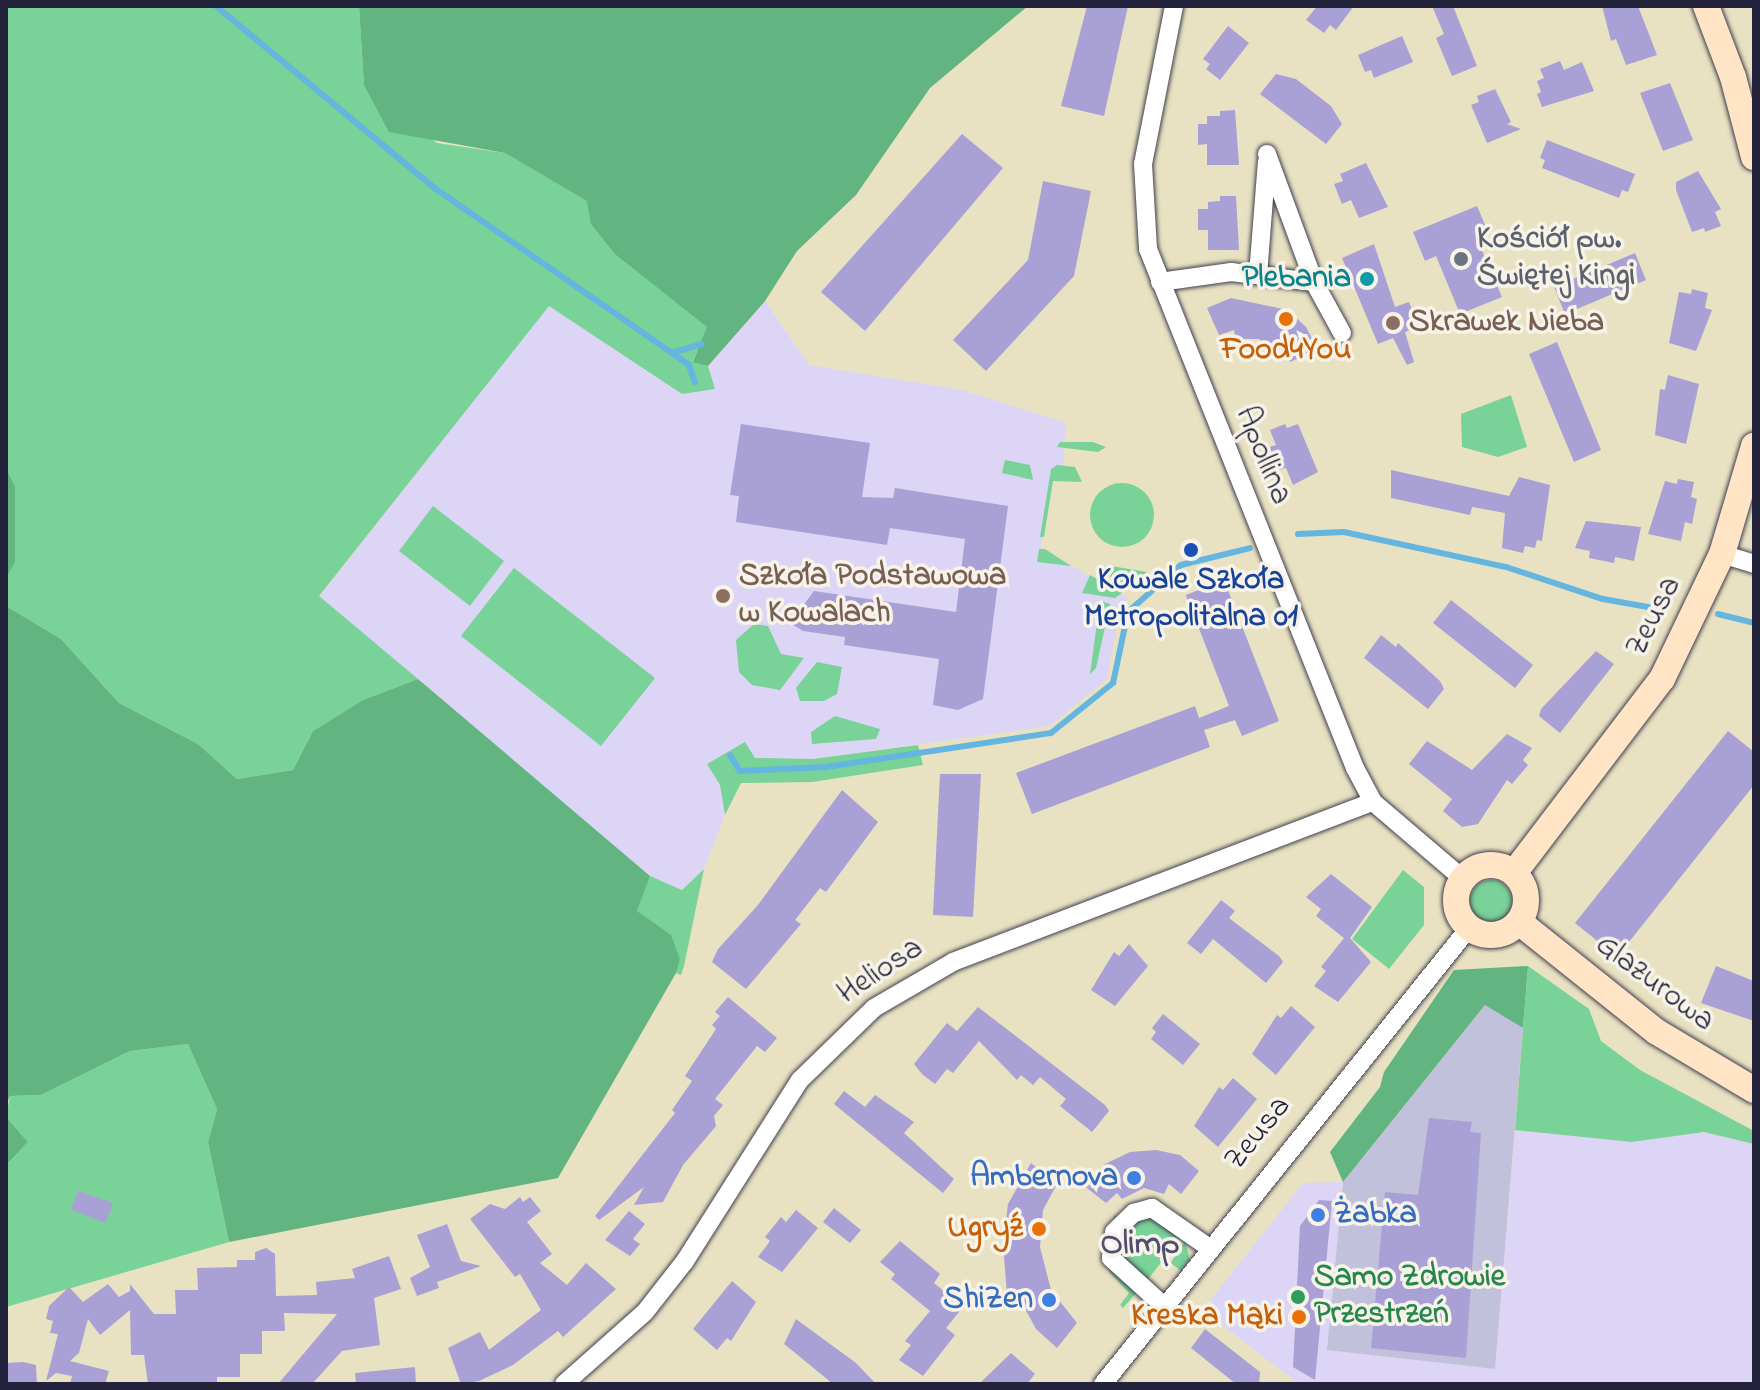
<!DOCTYPE html>
<meta charset="utf-8">
<style>
body{margin:0}
#map{position:relative;width:1760px;height:1390px;overflow:hidden;background:#e9e2c2;font-family:"Indie Flower",sans-serif}
div>[style]{position:absolute}
[style*='--x']{left:calc(var(--x)*1px);top:calc(var(--y)*1px);width:calc(var(--w)*1px);rotate:calc(var(--a)*1deg)}
.built>*{inset:0;background:#ddd5f6}
.industrial>*{inset:0;background:#c2c1dc}
.green>*{inset:0;background:#79d298}
.round{border-radius:50%}
.forest>*{inset:0;background:#62b480}
.stream>*{height:6px;margin:-3px;padding:0 3px;transform-origin:3px;border-radius:3px;background:#64b5df}
.building>*{inset:0;background:#a9a0d5}
.roads{filter:drop-shadow(0 0 2px #403f4f) drop-shadow(0 0 2px #403f4f)}
.street>*{height:18px;margin:-9px;padding:0 9px;transform-origin:9px;border-radius:9px;background:#fff}
.secondary>*{height:26px;margin:-13px;padding:0 13px;transform-origin:13px;border-radius:13px;background:#ffe4c6}
.secondary>.ring{margin:-13px;padding:0;box-sizing:content-box;background:none;border:26px solid #ffe4c6;border-radius:50%}
.dots>*{width:22px;height:22px;translate:-50% -50%;box-sizing:border-box;border:4px solid #f7f3e8;border-radius:50%}
span{translate:-50% -50%;white-space:nowrap;text-align:center;line-height:1.15;-webkit-text-stroke:7px #f7f3e8;paint-order:stroke}
.worship-label{font-size:32px;color:#5b616d;font-weight:700}
.left{translate:0 -50%;text-align:left}
.culture-label{font-size:32px;color:#0d838f;font-weight:700}
.right{translate:-100% -50%;text-align:right}
.education-label{font-size:32px;color:#785e54;font-weight:700}
.food-label{font-size:32px;color:#c56008;font-weight:700}
.street-label{font-size:32px;color:#22223b}
.transit-label{font-size:32px;color:#164399;font-weight:700}
.shop-label{font-size:32px;color:#366cbe;font-weight:700}
.leisure-label{font-size:32px;color:#27864d;font-weight:700}
.neighbourhood-label{font-size:34px;color:#514e71;font-weight:700}
.frame{position:absolute;inset:0;border:8px solid #22223b;pointer-events:none}
</style>
<div id="map">
<div class="built">
<div style="clip-path:polygon(765px 301px,809px 365px,962px 390px,1066px 423px,1062px 481px,1052px 480px,1041px 548px,1129px 599px,1121px 606px,1107px 679px,1050px 726px,813px 759px,707px 764px,720px 785px,725px 815px,704px 869px,682px 890px,650px 876px,319px 597px,549px 305px,682px 394px,714px 389px,708px 366px)"></div>
<div style="clip-path:polygon(1515px 1130px,1632px 1142px,1704px 1132px,1754px 1144px,1754px 1384px,1299px 1384px,1214px 1319px,1211px 1299px,1303px 1183px,1343px 1182px,1327px 1350px,1495px 1369px)"></div>
</div>
<div class="industrial">
<div style="clip-path:polygon(1486px 1004px,1523px 1028px,1495px 1369px,1327px 1350px,1343px 1182px)"></div>
</div>
<div class="green">
<div style="clip-path:polygon(6px 6px,359px 6px,364px 85px,437px 143px,505px 153px,588px 201px,592px 224px,708px 327px,693px 361px,708px 366px,715px 389px,682px 394px,549px 306px,319px 596px,418px 679px,363px 700px,313px 731px,293px 770px,237px 779px,198px 744px,119px 703px,61px 639px,6px 606px,6px 578px,15px 561px,15px 488px,6px 468px)"></div>
<div style="clip-path:polygon(1511px 395px,1527px 447px,1498px 457px,1462px 447px,1461px 414px)"></div>
<div style="clip-path:polygon(1060px 442px,1093px 442px,1106px 447px,1098px 452px,1057px 447px)"></div>
<div style="clip-path:polygon(1005px 460px,1030px 465px,1033px 480px,1002px 473px)"></div>
<div style="clip-path:polygon(1057px 465px,1075px 467px,1082px 482px,1053px 481px,1044px 537px,1040px 537px,1051px 469px)"></div>
<div class="round" style="left:1090px;top:483px;width:64px;height:64px"></div>
<div style="clip-path:polygon(433px 506px,504px 561px,470px 606px,399px 551px)"></div>
<div style="clip-path:polygon(1039px 549px,1045px 549px,1071px 566px,1037px 562px)"></div>
<div style="clip-path:polygon(1105px 566px,1117px 567px,1147px 572px,1133px 585px,1125px 584px,1097px 570px)"></div>
<div style="clip-path:polygon(514px 568px,655px 678px,601px 746px,461px 636px)"></div>
<div style="clip-path:polygon(1090px 575px,1122px 593px,1115px 598px,1082px 593px)"></div>
<div style="clip-path:polygon(1100px 601px,1110px 604px,1096px 668px,1090px 674px)"></div>
<div style="clip-path:polygon(754px 624px,768px 626px,781px 654px,804px 658px,780px 690px,752px 685px,739px 672px,736px 640px)"></div>
<div style="clip-path:polygon(817px 662px,842px 667px,837px 694px,824px 701px,800px 701px,796px 688px)"></div>
<div style="clip-path:polygon(835px 716px,880px 729px,876px 739px,812px 744px,811px 732px)"></div>
<div style="clip-path:polygon(745px 742px,755px 758px,813px 759px,918px 745px,923px 765px,812px 782px,741px 783px,725px 815px,720px 785px,707px 764px)"></div>
<div style="clip-path:polygon(704px 869px,684px 966px,681px 975px,676px 973px,680px 960px,636px 911px,650px 876px,682px 890px)"></div>
<div style="clip-path:polygon(1403px 870px,1424px 887px,1424px 925px,1389px 969px,1352px 939px)"></div>
<div class="round" style="left:1470px;top:880px;width:42px;height:42px"></div>
<div style="clip-path:polygon(1528px 966px,1589px 1009px,1601px 1041px,1640px 1070px,1754px 1131px,1754px 1144px,1704px 1132px,1632px 1142px,1515px 1130px)"></div>
<div style="clip-path:polygon(188px 1044px,217px 1109px,208px 1142px,229px 1242px,6px 1307px,6px 1165px,28px 1142px,6px 1117px,10px 1096px,41px 1095px,130px 1051px)"></div>
<div style="clip-path:polygon(1115px 1215px,1119px 1218px,1109px 1266px,1137px 1292px,1123px 1308px,1120px 1305px,1129px 1293px,1110px 1273px,1100px 1249px)"></div>
<div style="clip-path:polygon(1146px 1216px,1181px 1237px,1145px 1283px,1121px 1263px,1118px 1239px)"></div>
<div style="clip-path:polygon(1185px 1241px,1190px 1260px,1181px 1271px,1172px 1264px,1164px 1273px)"></div>
</div>
<div class="forest">
<div style="clip-path:polygon(359px 6px,1028px 6px,930px 88px,856px 195px,797px 251px,765px 301px,708px 366px,693px 362px,707px 327px,615px 254px,591px 224px,587px 201px,505px 153px,389px 132px,364px 85px)"></div>
<div style="clip-path:polygon(6px 468px,15px 487px,15px 562px,6px 578px)"></div>
<div style="clip-path:polygon(6px 606px,61px 639px,119px 703px,198px 744px,237px 779px,293px 770px,313px 731px,363px 700px,418px 679px,650px 876px,637px 911px,671px 935px,680px 960px,676px 973px,558px 1178px,229px 1242px,208px 1142px,217px 1109px,188px 1044px,130px 1051px,41px 1095px,10px 1096px,6px 1106px)"></div>
<div style="clip-path:polygon(1528px 966px,1523px 1028px,1485px 1005px,1343px 1182px,1330px 1152px,1380px 1087px,1384px 1072px,1454px 970px)"></div>
<div style="clip-path:polygon(6px 1117px,28px 1142px,6px 1165px)"></div>
</div>
<div class="stream">
<div style="--x:216;--y:6;--w:286;--a:39.8"></div>
<div style="--x:436;--y:189;--w:308;--a:34.8"></div>
<div style="--x:689;--y:365;--w:18;--a:71"></div>
<div style="--x:671;--y:353;--w:32;--a:-16"></div>
<div style="--x:1298;--y:534;--w:46;--a:-2.5"></div>
<div style="--x:1344;--y:532;--w:166;--a:12.2"></div>
<div style="--x:1506;--y:567;--w:102;--a:18.3"></div>
<div style="--x:1603;--y:599;--w:57;--a:10.1"></div>
<div style="--x:1718;--y:614;--w:37;--a:14"></div>
<div style="--x:730;--y:755;--w:19;--a:58"></div>
<div style="--x:740;--y:771;--w:86;--a:-2.7"></div>
<div style="--x:826;--y:767;--w:228;--a:-8.6"></div>
<div style="--x:1051;--y:733;--w:80;--a:-38.9"></div>
<div style="--x:1113;--y:683;--w:73;--a:-78.1"></div>
<div style="--x:1128;--y:612;--w:71;--a:-41.6"></div>
<div style="--x:1181;--y:565;--w:71;--a:-13.8"></div>
</div>
<div class="building">
<div style="clip-path:polygon(1087px 6px,1128px 6px,1104px 116px,1061px 106px)"></div>
<div style="clip-path:polygon(1317px 6px,1354px 6px,1336px 30px,1330px 25px,1324px 33px,1306px 20px)"></div>
<div style="clip-path:polygon(1432px 6px,1453px 6px,1477px 66px,1452px 76px,1436px 38px,1444px 34px)"></div>
<div style="clip-path:polygon(1602px 6px,1638px 6px,1657px 55px,1626px 65px,1616px 39px,1611px 41px)"></div>
<div style="clip-path:polygon(1228px 26px,1249px 43px,1220px 80px,1206px 69px,1210px 64px,1203px 59px)"></div>
<div style="clip-path:polygon(1402px 36px,1413px 62px,1374px 78px,1371px 70px,1365px 72px,1358px 55px)"></div>
<div style="clip-path:polygon(1560px 61px,1564px 70px,1582px 62px,1594px 91px,1542px 107px,1537px 94px,1541px 92px,1537px 81px,1544px 78px,1540px 69px)"></div>
<div style="clip-path:polygon(1276px 74px,1296px 79px,1331px 106px,1342px 124px,1326px 144px,1260px 94px)"></div>
<div style="clip-path:polygon(1670px 83px,1693px 140px,1663px 151px,1640px 93px)"></div>
<div style="clip-path:polygon(1495px 89px,1511px 122px,1507px 124px,1521px 129px,1487px 143px,1471px 105px,1479px 102px,1477px 96px)"></div>
<div style="clip-path:polygon(1235px 110px,1239px 165px,1207px 165px,1207px 144px,1198px 145px,1198px 124px,1207px 124px,1207px 116px,1220px 116px,1220px 111px)"></div>
<div style="clip-path:polygon(962px 134px,1003px 168px,865px 331px,821px 292px)"></div>
<div style="clip-path:polygon(1547px 140px,1635px 174px,1628px 192px,1622px 190px,1619px 198px,1542px 168px,1545px 160px,1540px 158px)"></div>
<div style="clip-path:polygon(1366px 163px,1388px 207px,1359px 218px,1351px 200px,1342px 204px,1334px 184px,1343px 181px,1340px 174px)"></div>
<div style="clip-path:polygon(1698px 171px,1721px 209px,1715px 212px,1721px 226px,1705px 232px,1704px 228px,1692px 232px,1676px 190px,1676px 182px)"></div>
<div style="clip-path:polygon(1043px 181px,1091px 191px,1074px 276px,986px 371px,953px 340px,1028px 260px)"></div>
<div style="clip-path:polygon(1220px 196px,1236px 196px,1239px 250px,1208px 250px,1208px 230px,1198px 230px,1198px 209px,1208px 209px,1208px 202px,1220px 201px)"></div>
<div style="clip-path:polygon(1477px 206px,1489px 234px,1477px 239px,1502px 297px,1460px 314px,1436px 256px,1425px 261px,1413px 232px)"></div>
<div style="clip-path:polygon(1374px 244px,1395px 307px,1409px 302px,1419px 327px,1405px 332px,1414px 362px,1407px 365px,1393px 338px,1378px 344px,1342px 258px)"></div>
<div style="clip-path:polygon(1635px 253px,1646px 280px,1565px 314px,1554px 287px)"></div>
<div style="clip-path:polygon(1692px 289px,1708px 293px,1705px 308px,1712px 310px,1696px 351px,1669px 343px,1679px 292px,1691px 294px)"></div>
<div style="clip-path:polygon(1231px 298px,1288px 310px,1306px 327px,1318px 350px,1290px 362px,1282px 347px,1275px 353px,1259px 339px,1235px 339px,1234px 330px,1219px 335px,1207px 308px)"></div>
<div style="clip-path:polygon(1557px 342px,1601px 450px,1574px 462px,1529px 354px)"></div>
<div style="clip-path:polygon(1668px 375px,1699px 384px,1686px 444px,1655px 435px,1660px 389px,1665px 390px)"></div>
<div style="clip-path:polygon(741px 424px,870px 443px,862px 497px,893px 498px,895px 488px,1008px 506px,983px 699px,958px 710px,933px 705px,939px 659px,844px 645px,845px 637px,803px 631px,790px 623px,814px 591px,956px 612px,965px 539px,890px 528px,887px 545px,736px 522px,739px 496px,730px 495px)"></div>
<div style="clip-path:polygon(1285px 424px,1287px 428px,1298px 424px,1318px 472px,1293px 485px,1286px 468px,1279px 470px,1269px 447px,1276px 445px,1270px 430px)"></div>
<div style="clip-path:polygon(1391px 470px,1509px 496px,1519px 477px,1550px 485px,1542px 541px,1537px 540px,1535px 548px,1525px 546px,1523px 553px,1502px 548px,1505px 513px,1472px 507px,1470px 515px,1391px 498px)"></div>
<div style="clip-path:polygon(1678px 479px,1694px 482px,1691px 497px,1697px 499px,1692px 524px,1685px 522px,1681px 541px,1648px 534px,1665px 481px,1677px 484px)"></div>
<div style="clip-path:polygon(1586px 521px,1641px 527px,1634px 561px,1615px 557px,1614px 563px,1589px 558px,1590px 551px,1575px 548px)"></div>
<div style="clip-path:polygon(1224px 580px,1279px 721px,1242px 736px,1235px 720px,1204px 730px,1210px 747px,1032px 814px,1016px 773px,1195px 706px,1199px 718px,1229px 706px,1198px 626px,1194px 628px,1186px 595px)"></div>
<div style="clip-path:polygon(1451px 600px,1533px 665px,1515px 688px,1433px 623px)"></div>
<div style="clip-path:polygon(1381px 635px,1396px 647px,1398px 643px,1440px 681px,1444px 689px,1428px 709px,1364px 658px)"></div>
<div style="clip-path:polygon(1596px 651px,1614px 664px,1560px 733px,1539px 716px,1541px 709px)"></div>
<div style="clip-path:polygon(1728px 731px,1754px 752px,1754px 785px,1617px 957px,1575px 923px)"></div>
<div style="clip-path:polygon(1507px 734px,1532px 748px,1523px 760px,1528px 765px,1512px 784px,1507px 780px,1478px 824px,1462px 827px,1443px 811px,1452px 799px,1409px 764px,1427px 741px,1472px 770px)"></div>
<div style="clip-path:polygon(940px 774px,981px 774px,973px 917px,933px 915px)"></div>
<div style="clip-path:polygon(842px 790px,878px 822px,826px 892px,820px 888px,795px 920px,801px 924px,746px 989px,712px 962px,718px 949px,758px 905px)"></div>
<div style="clip-path:polygon(1331px 874px,1372px 907px,1350px 938px,1371px 962px,1338px 1002px,1314px 986px,1326px 971px,1321px 967px,1344px 938px,1316px 916px,1321px 909px,1306px 897px)"></div>
<div style="clip-path:polygon(1221px 900px,1235px 911px,1229px 918px,1279px 956px,1283px 962px,1266px 983px,1213px 939px,1201px 954px,1187px 943px)"></div>
<div style="clip-path:polygon(1129px 944px,1148px 966px,1115px 1006px,1091px 990px,1114px 952px,1119px 956px)"></div>
<div style="clip-path:polygon(1716px 966px,1754px 981px,1754px 1021px,1701px 1003px)"></div>
<div style="clip-path:polygon(728px 997px,777px 1038px,765px 1052px,757px 1046px,715px 1099px,723px 1105px,714px 1116px,716px 1126px,683px 1165px,663px 1202px,634px 1205px,644px 1187px,599px 1220px,595px 1216px,675px 1113px,672px 1110px,692px 1081px,685px 1076px,716px 1029px,712px 1025px,720px 1016px,715px 1012px)"></div>
<div style="clip-path:polygon(1291px 1006px,1315px 1027px,1276px 1075px,1252px 1054px,1277px 1015px,1281px 1018px)"></div>
<div style="clip-path:polygon(978px 1007px,1105px 1105px,1109px 1111px,1092px 1132px,1060px 1106px,1066px 1099px,1040px 1077px,1033px 1085px,1021px 1075px,1017px 1080px,979px 1041px,953px 1073px,947px 1069px,935px 1084px,922px 1074px,914px 1064px,947px 1023px,957px 1031px)"></div>
<div style="clip-path:polygon(1163px 1014px,1200px 1044px,1183px 1065px,1151px 1039px,1156px 1032px,1152px 1028px)"></div>
<div style="clip-path:polygon(1233px 1078px,1257px 1099px,1218px 1147px,1194px 1126px,1219px 1087px,1223px 1090px)"></div>
<div style="clip-path:polygon(844px 1091px,865px 1107px,875px 1095px,914px 1122px,904px 1133px,954px 1179px,943px 1193px,834px 1104px)"></div>
<div style="clip-path:polygon(1429px 1118px,1472px 1122px,1470px 1132px,1481px 1133px,1466px 1358px,1371px 1348px,1385px 1192px,1418px 1195px)"></div>
<div style="clip-path:polygon(1156px 1150px,1180px 1155px,1199px 1171px,1181px 1194px,1169px 1184px,1164px 1194px,1144px 1188px,1122px 1199px,1117px 1193px,1106px 1203px,1083px 1185px,1105px 1164px,1130px 1152px)"></div>
<div style="clip-path:polygon(1031px 1163px,1057px 1184px,1043px 1210px,1040px 1247px,1051px 1290px,1077px 1323px,1057px 1348px,1036px 1329px,1016px 1292px,1007px 1295px,1003px 1245px,1008px 1204px)"></div>
<div style="clip-path:polygon(78px 1191px,113px 1203px,106px 1223px,71px 1210px)"></div>
<div style="clip-path:polygon(520px 1197px,523px 1202px,530px 1197px,541px 1211px,527px 1222px,552px 1254px,540px 1263px,567px 1285px,586px 1263px,616px 1289px,563px 1337px,558px 1331px,513px 1365px,479px 1381px,461px 1384px,448px 1348px,480px 1332px,489px 1350px,541px 1310px,520px 1274px,515px 1277px,470px 1219px,490px 1204px,505px 1209px)"></div>
<div style="clip-path:polygon(1319px 1200px,1332px 1201px,1315px 1380px,1293px 1367px,1300px 1226px)"></div>
<div style="clip-path:polygon(834px 1208px,861px 1230px,850px 1243px,823px 1222px)"></div>
<div style="clip-path:polygon(796px 1210px,818px 1228px,782px 1272px,758px 1257px,770px 1241px,765px 1237px,781px 1217px,786px 1222px)"></div>
<div style="clip-path:polygon(629px 1211px,645px 1224px,633px 1239px,640px 1244px,630px 1256px,605px 1240px)"></div>
<div style="clip-path:polygon(447px 1224px,461px 1261px,481px 1266px,437px 1282px,439px 1288px,417px 1296px,410px 1278px,430px 1267px,417px 1235px)"></div>
<div style="clip-path:polygon(900px 1241px,940px 1274px,934px 1283px,963px 1307px,946px 1328px,955px 1335px,923px 1376px,899px 1360px,911px 1345px,905px 1341px,930px 1311px,891px 1279px,895px 1274px,880px 1262px)"></div>
<div style="clip-path:polygon(266px 1248px,275px 1254px,276px 1296px,317px 1295px,316px 1282px,355px 1278px,352px 1269px,389px 1256px,401px 1289px,374px 1298px,380px 1345px,342px 1351px,312px 1384px,278px 1384px,337px 1314px,284px 1313px,285px 1331px,262px 1331px,262px 1354px,240px 1354px,240px 1377px,217px 1377px,217px 1384px,148px 1384px,144px 1355px,131px 1355px,130px 1310px,100px 1335px,88px 1319px,79px 1353px,70px 1361px,109px 1371px,105px 1384px,70px 1384px,72px 1376px,56px 1373px,46px 1381px,58px 1334px,50px 1333px,53px 1321px,46px 1319px,49px 1306px,69px 1287px,83px 1302px,108px 1284px,119px 1297px,130px 1291px,130px 1284px,154px 1314px,176px 1314px,175px 1290px,198px 1290px,197px 1268px,237px 1267px,237px 1260px,255px 1260px,255px 1252px)"></div>
<div style="clip-path:polygon(732px 1281px,756px 1302px,731px 1341px,727px 1338px,717px 1350px,693px 1329px)"></div>
<div style="clip-path:polygon(796px 1319px,856px 1363px,876px 1384px,833px 1384px,794px 1352px,784px 1344px)"></div>
<div style="clip-path:polygon(1205px 1329px,1260px 1372px,1259px 1384px,1236px 1384px,1191px 1348px)"></div>
<div style="clip-path:polygon(1011px 1353px,1035px 1374px,1027px 1384px,979px 1384px)"></div>
<div style="clip-path:polygon(23px 1362px,36px 1365px,37px 1384px,6px 1384px,6px 1363px)"></div>
<div style="clip-path:polygon(415px 1367px,416px 1384px,356px 1384px,355px 1373px)"></div>
</div>
<div class="roads">
<div class="street">
<div style="--x:1174;--y:6;--w:161;--a:101.1"></div>
<div style="--x:1143;--y:164;--w:85;--a:86.6"></div>
<div style="--x:1148;--y:249;--w:559;--a:68.26"></div>
<div style="--x:1355;--y:768;--w:38;--a:62"></div>
<div style="--x:1373;--y:802;--w:118;--a:40.5"></div>
<div style="--x:1267;--y:154;--w:136;--a:69.8"></div>
<div style="--x:1258;--y:275;--w:114;--a:-85.5"></div>
<div style="--x:1160;--y:282;--w:72;--a:-8"></div>
<div style="--x:1231;--y:272;--w:84;--a:6.9"></div>
<div style="--x:1314;--y:282;--w:58;--a:61.2"></div>
<div style="--x:1722;--y:554;--w:34;--a:17"></div>
<div style="--x:1165;--y:1307;--w:73;--a:-137.8"></div>
<div style="--x:1111;--y:1258;--w:26;--a:-83"></div>
<div style="--x:1114;--y:1232;--w:28;--a:-44"></div>
<div style="--x:1134;--y:1213;--w:19;--a:-16"></div>
<div style="--x:1152;--y:1208;--w:72;--a:34.8"></div>
<div style="--x:564;--y:1384;--w:108;--a:-41.6"></div>
<div style="--x:645;--y:1312;--w:65;--a:-51.9"></div>
<div style="--x:685;--y:1261;--w:214;--a:-57.6"></div>
<div style="--x:800;--y:1080;--w:103;--a:-44.2"></div>
<div style="--x:874;--y:1008;--w:91;--a:-30.2"></div>
<div style="--x:953;--y:962;--w:449;--a:-20.9"></div>
<div style="--x:1103;--y:1384;--w:585;--a:-51.25"></div>
</div>
<div class="secondary">
<div style="--x:1706;--y:6;--w:76;--a:69.2"></div>
<div style="--x:1733;--y:77;--w:83;--a:75.3"></div>
<div class="ring" style="left:1456px;top:865px;width:44px;height:44px"></div>
<div style="--x:1514;--y:873;--w:244;--a:-52.7"></div>
<div style="--x:1662;--y:679;--w:139;--a:-64.4"></div>
<div style="--x:1722;--y:554;--w:113;--a:-73.5"></div>
<div style="--x:1519;--y:922;--w:176;--a:38.6"></div>
<div style="--x:1657;--y:1032;--w:113;--a:30.9"></div>
</div>
</div>
<div class="dots">
<div style="left:1461px;top:259px;background:#6b7280"></div>
<div style="left:1367px;top:279px;background:#0f9aa8"></div>
<div style="left:1286px;top:319px;background:#e8710a"></div>
<div style="left:1393px;top:323px;background:#8d6e63"></div>
<div style="left:1191px;top:550px;background:#1a4fb4"></div>
<div style="left:723px;top:596px;background:#8d6e63"></div>
<div style="left:1134px;top:1178px;background:#3f7fe0"></div>
<div style="left:1318px;top:1215px;background:#3f7fe0"></div>
<div style="left:1039px;top:1229px;background:#e8710a"></div>
<div style="left:1298px;top:1297px;background:#2e9e5b"></div>
<div style="left:1049px;top:1300px;background:#3f7fe0"></div>
<div style="left:1299px;top:1317px;background:#e8710a"></div>
</div>
<div class="worship-label">
<span class="left" style="left:1477px;top:259px">Kościół pw.<br>Świętej Kingi</span>
</div>
<div class="culture-label">
<span class="right" style="left:1351px;top:279px">Plebania</span>
</div>
<div class="education-label">
<span class="left" style="left:1409px;top:323px">Skrawek Nieba</span>
<span class="left" style="left:739px;top:596px">Szkoła Podstawowa<br>w Kowalach</span>
</div>
<div class="food-label">
<span style="left:1286px;top:351px">Food4You</span>
<span class="right" style="left:1023px;top:1229px">Ugryź</span>
<span class="right" style="left:1283px;top:1317px">Kreska Mąki</span>
</div>
<div class="street-label">
<span style="left:1262px;top:456px;rotate:68deg">Apollina</span>
<span style="left:1655px;top:617px;rotate:-63deg">Zeusa</span>
<span style="left:881px;top:972px;rotate:-33deg">Heliosa</span>
<span style="left:1654px;top:984px;rotate:37deg">Glazurowa</span>
<span style="left:1259px;top:1134px;rotate:-51deg">Zeusa</span>
</div>
<div class="transit-label">
<span style="left:1191px;top:600px">Kowale Szkoła<br>Metropolitalna 01</span>
</div>
<div class="shop-label">
<span class="right" style="left:1118px;top:1178px">Ambernova</span>
<span class="left" style="left:1334px;top:1215px">Żabka</span>
<span class="right" style="left:1033px;top:1300px">ShiZen</span>
</div>
<div class="leisure-label">
<span class="left" style="left:1314px;top:1297px">Samo Zdrowie<br>Przestrzeń</span>
</div>
<div class="neighbourhood-label">
<span style="left:1140px;top:1246px">Olimp</span>
</div>
<div class="frame"></div>
</div>
